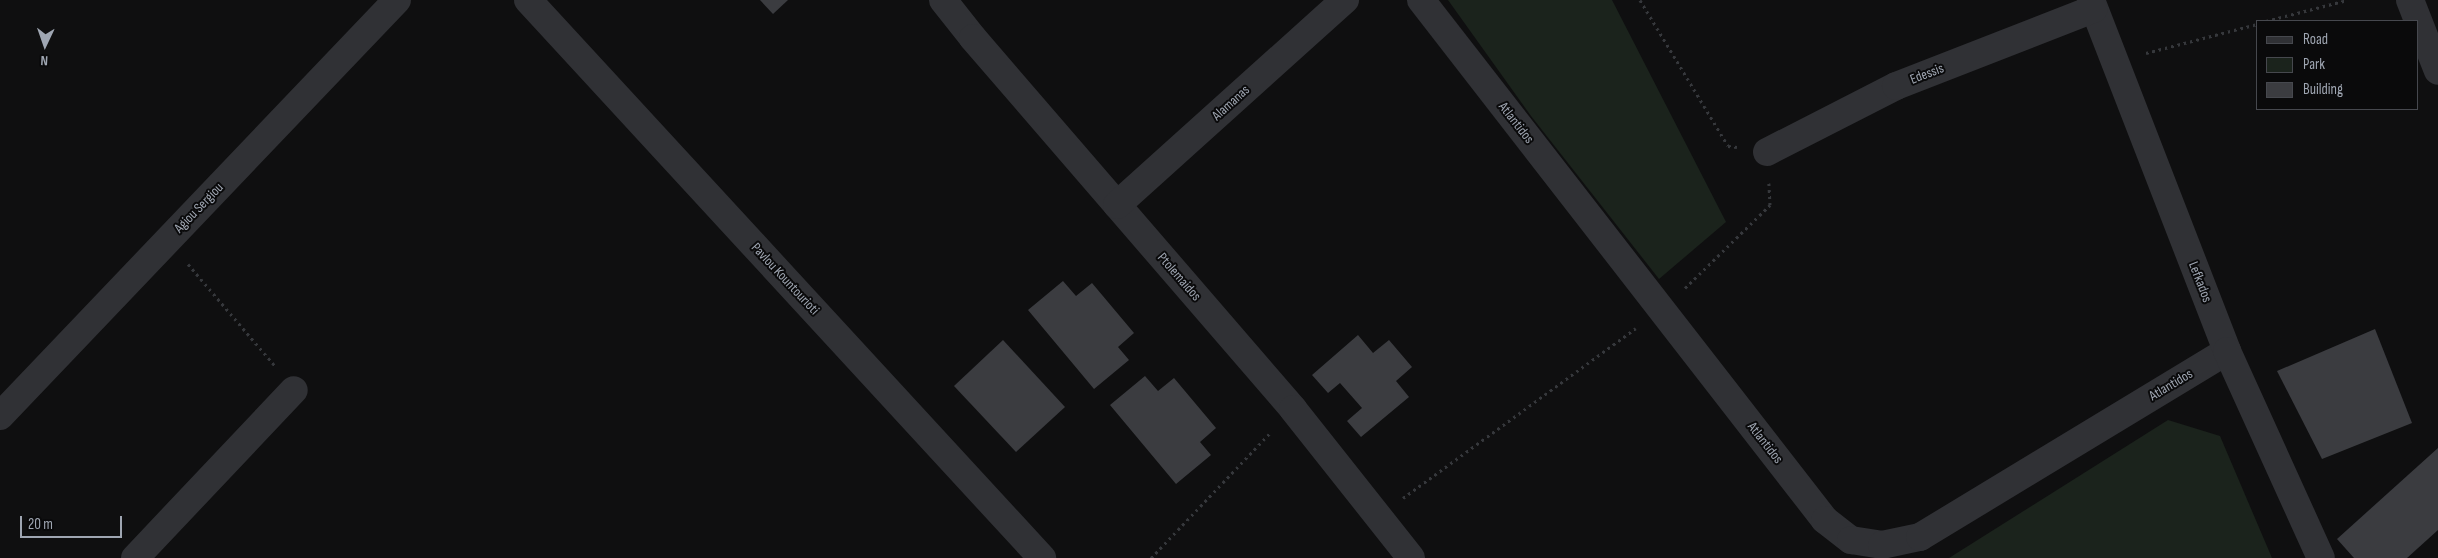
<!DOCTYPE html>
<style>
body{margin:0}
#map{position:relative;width:2438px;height:558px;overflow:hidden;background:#0f0f10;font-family:"Sofia Sans Condensed",sans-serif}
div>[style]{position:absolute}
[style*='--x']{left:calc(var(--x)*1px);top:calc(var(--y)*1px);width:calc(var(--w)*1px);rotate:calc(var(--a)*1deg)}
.green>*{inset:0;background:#1b231c}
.building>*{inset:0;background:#3b3c40}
.path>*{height:3px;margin-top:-1.5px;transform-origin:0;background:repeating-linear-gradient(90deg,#36383c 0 2.5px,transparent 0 6.5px)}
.minor>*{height:28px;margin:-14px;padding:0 14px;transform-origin:14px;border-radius:14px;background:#303135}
.tertiary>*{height:28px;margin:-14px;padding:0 14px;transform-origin:14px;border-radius:14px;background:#303135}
span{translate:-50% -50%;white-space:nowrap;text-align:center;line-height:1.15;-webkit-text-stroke:4px #0a0a0b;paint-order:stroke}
.street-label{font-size:14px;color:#9fa6b2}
.legend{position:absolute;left:2256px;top:20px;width:162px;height:90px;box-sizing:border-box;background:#0a0a0b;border:1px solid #46484e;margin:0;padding:6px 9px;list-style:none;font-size:15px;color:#9fa6b2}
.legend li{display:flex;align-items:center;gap:10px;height:25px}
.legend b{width:25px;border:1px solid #46484e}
.north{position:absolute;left:20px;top:20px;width:50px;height:50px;-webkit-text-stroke:4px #0a0a0b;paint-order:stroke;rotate:183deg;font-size:14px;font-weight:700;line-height:20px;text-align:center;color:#9fa6b2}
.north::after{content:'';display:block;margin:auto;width:18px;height:22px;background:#9fa6b2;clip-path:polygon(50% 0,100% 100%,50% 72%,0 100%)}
.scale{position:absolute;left:20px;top:516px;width:102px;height:22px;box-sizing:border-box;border:2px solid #9fa6b2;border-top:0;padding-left:6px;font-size:15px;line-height:18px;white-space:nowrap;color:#9fa6b2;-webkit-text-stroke:4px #0a0a0b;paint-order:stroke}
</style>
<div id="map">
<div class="green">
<div style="clip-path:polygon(1448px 0,1612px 0,1726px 222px,1659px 279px,1531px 116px)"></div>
<div style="clip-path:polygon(2168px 420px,2220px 436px,2272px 558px,1949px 558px)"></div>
</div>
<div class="building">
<div style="clip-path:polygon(760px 0,788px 0,773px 14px)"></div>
<div style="clip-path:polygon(1063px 281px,1076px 296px,1092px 283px,1134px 333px,1118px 347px,1129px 360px,1094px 389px,1028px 310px)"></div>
<div style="clip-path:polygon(2375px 329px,2412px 423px,2322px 459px,2277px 371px)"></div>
<div style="clip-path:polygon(1358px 335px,1373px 353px,1389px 340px,1412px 367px,1396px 381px,1409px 397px,1361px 437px,1347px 421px,1362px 408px,1340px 383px,1328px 393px,1312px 375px)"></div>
<div style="clip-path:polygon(1003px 340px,1065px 407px,1016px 452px,954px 386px)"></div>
<div style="clip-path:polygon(1145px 376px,1158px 391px,1174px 378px,1216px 428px,1200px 442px,1211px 455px,1176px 484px,1110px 405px)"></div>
<div style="clip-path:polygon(2438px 448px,2438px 530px,2407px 558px,2354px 558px,2337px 539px)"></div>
</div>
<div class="path">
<div style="--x:1640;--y:0;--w:170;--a:58.9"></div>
<div style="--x:1728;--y:146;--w:9;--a:6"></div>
<div style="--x:2266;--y:21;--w:84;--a:-14.5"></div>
<div style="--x:2146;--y:53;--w:115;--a:-14.6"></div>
<div style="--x:188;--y:264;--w:134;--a:49.5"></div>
<div style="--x:1685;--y:288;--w:119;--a:-44.3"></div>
<div style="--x:1770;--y:205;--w:22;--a:-93"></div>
<div style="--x:1403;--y:498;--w:288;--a:-36.1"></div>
<div style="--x:1151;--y:558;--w:175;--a:-46.4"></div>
</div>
<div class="minor">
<div style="--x:528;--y:0;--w:759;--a:47.35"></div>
<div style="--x:943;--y:0;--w:48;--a:51.7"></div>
<div style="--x:973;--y:38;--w:490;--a:49.2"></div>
<div style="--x:1293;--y:409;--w:190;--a:51.6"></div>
<div style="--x:1421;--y:0;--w:658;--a:52.16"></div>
<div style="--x:1825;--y:520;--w:33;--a:38"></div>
<div style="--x:1851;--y:540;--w:31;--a:9"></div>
<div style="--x:1882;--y:545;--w:39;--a:-12"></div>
<div style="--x:1920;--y:537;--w:359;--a:-31.2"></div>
<div style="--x:2091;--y:0;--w:376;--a:68.8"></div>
<div style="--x:2227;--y:351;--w:227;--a:65.6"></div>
<div style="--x:1767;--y:152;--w:145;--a:-27.1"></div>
<div style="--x:1896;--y:86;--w:212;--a:-21.3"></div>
<div style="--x:1117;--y:205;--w:307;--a:-42"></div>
<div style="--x:0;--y:416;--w:575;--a:-46.34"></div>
<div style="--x:135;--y:558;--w:231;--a:-46.6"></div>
</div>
<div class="tertiary">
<div style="--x:2410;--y:0;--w:76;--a:68.5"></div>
</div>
<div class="street-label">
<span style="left:1927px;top:74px;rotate:-21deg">Edessis</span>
<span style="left:1231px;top:103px;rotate:-42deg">Alamanas</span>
<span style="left:1516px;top:123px;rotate:52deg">Atlantidos</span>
<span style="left:199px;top:208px;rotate:-46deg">Agiou Sergiou</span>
<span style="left:1179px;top:277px;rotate:49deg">Ptolemaidos</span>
<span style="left:785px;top:279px;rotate:47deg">Pavlou Kountourioti</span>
<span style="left:2200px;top:282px;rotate:69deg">Lefkados</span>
<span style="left:2171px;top:385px;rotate:-31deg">Atlantidos</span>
<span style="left:1765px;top:443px;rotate:52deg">Atlantidos</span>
</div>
<ul class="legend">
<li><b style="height:6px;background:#303135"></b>Road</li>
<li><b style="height:14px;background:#1b231c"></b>Park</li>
<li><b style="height:14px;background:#3b3c40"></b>Building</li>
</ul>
<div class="north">N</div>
<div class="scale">20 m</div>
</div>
